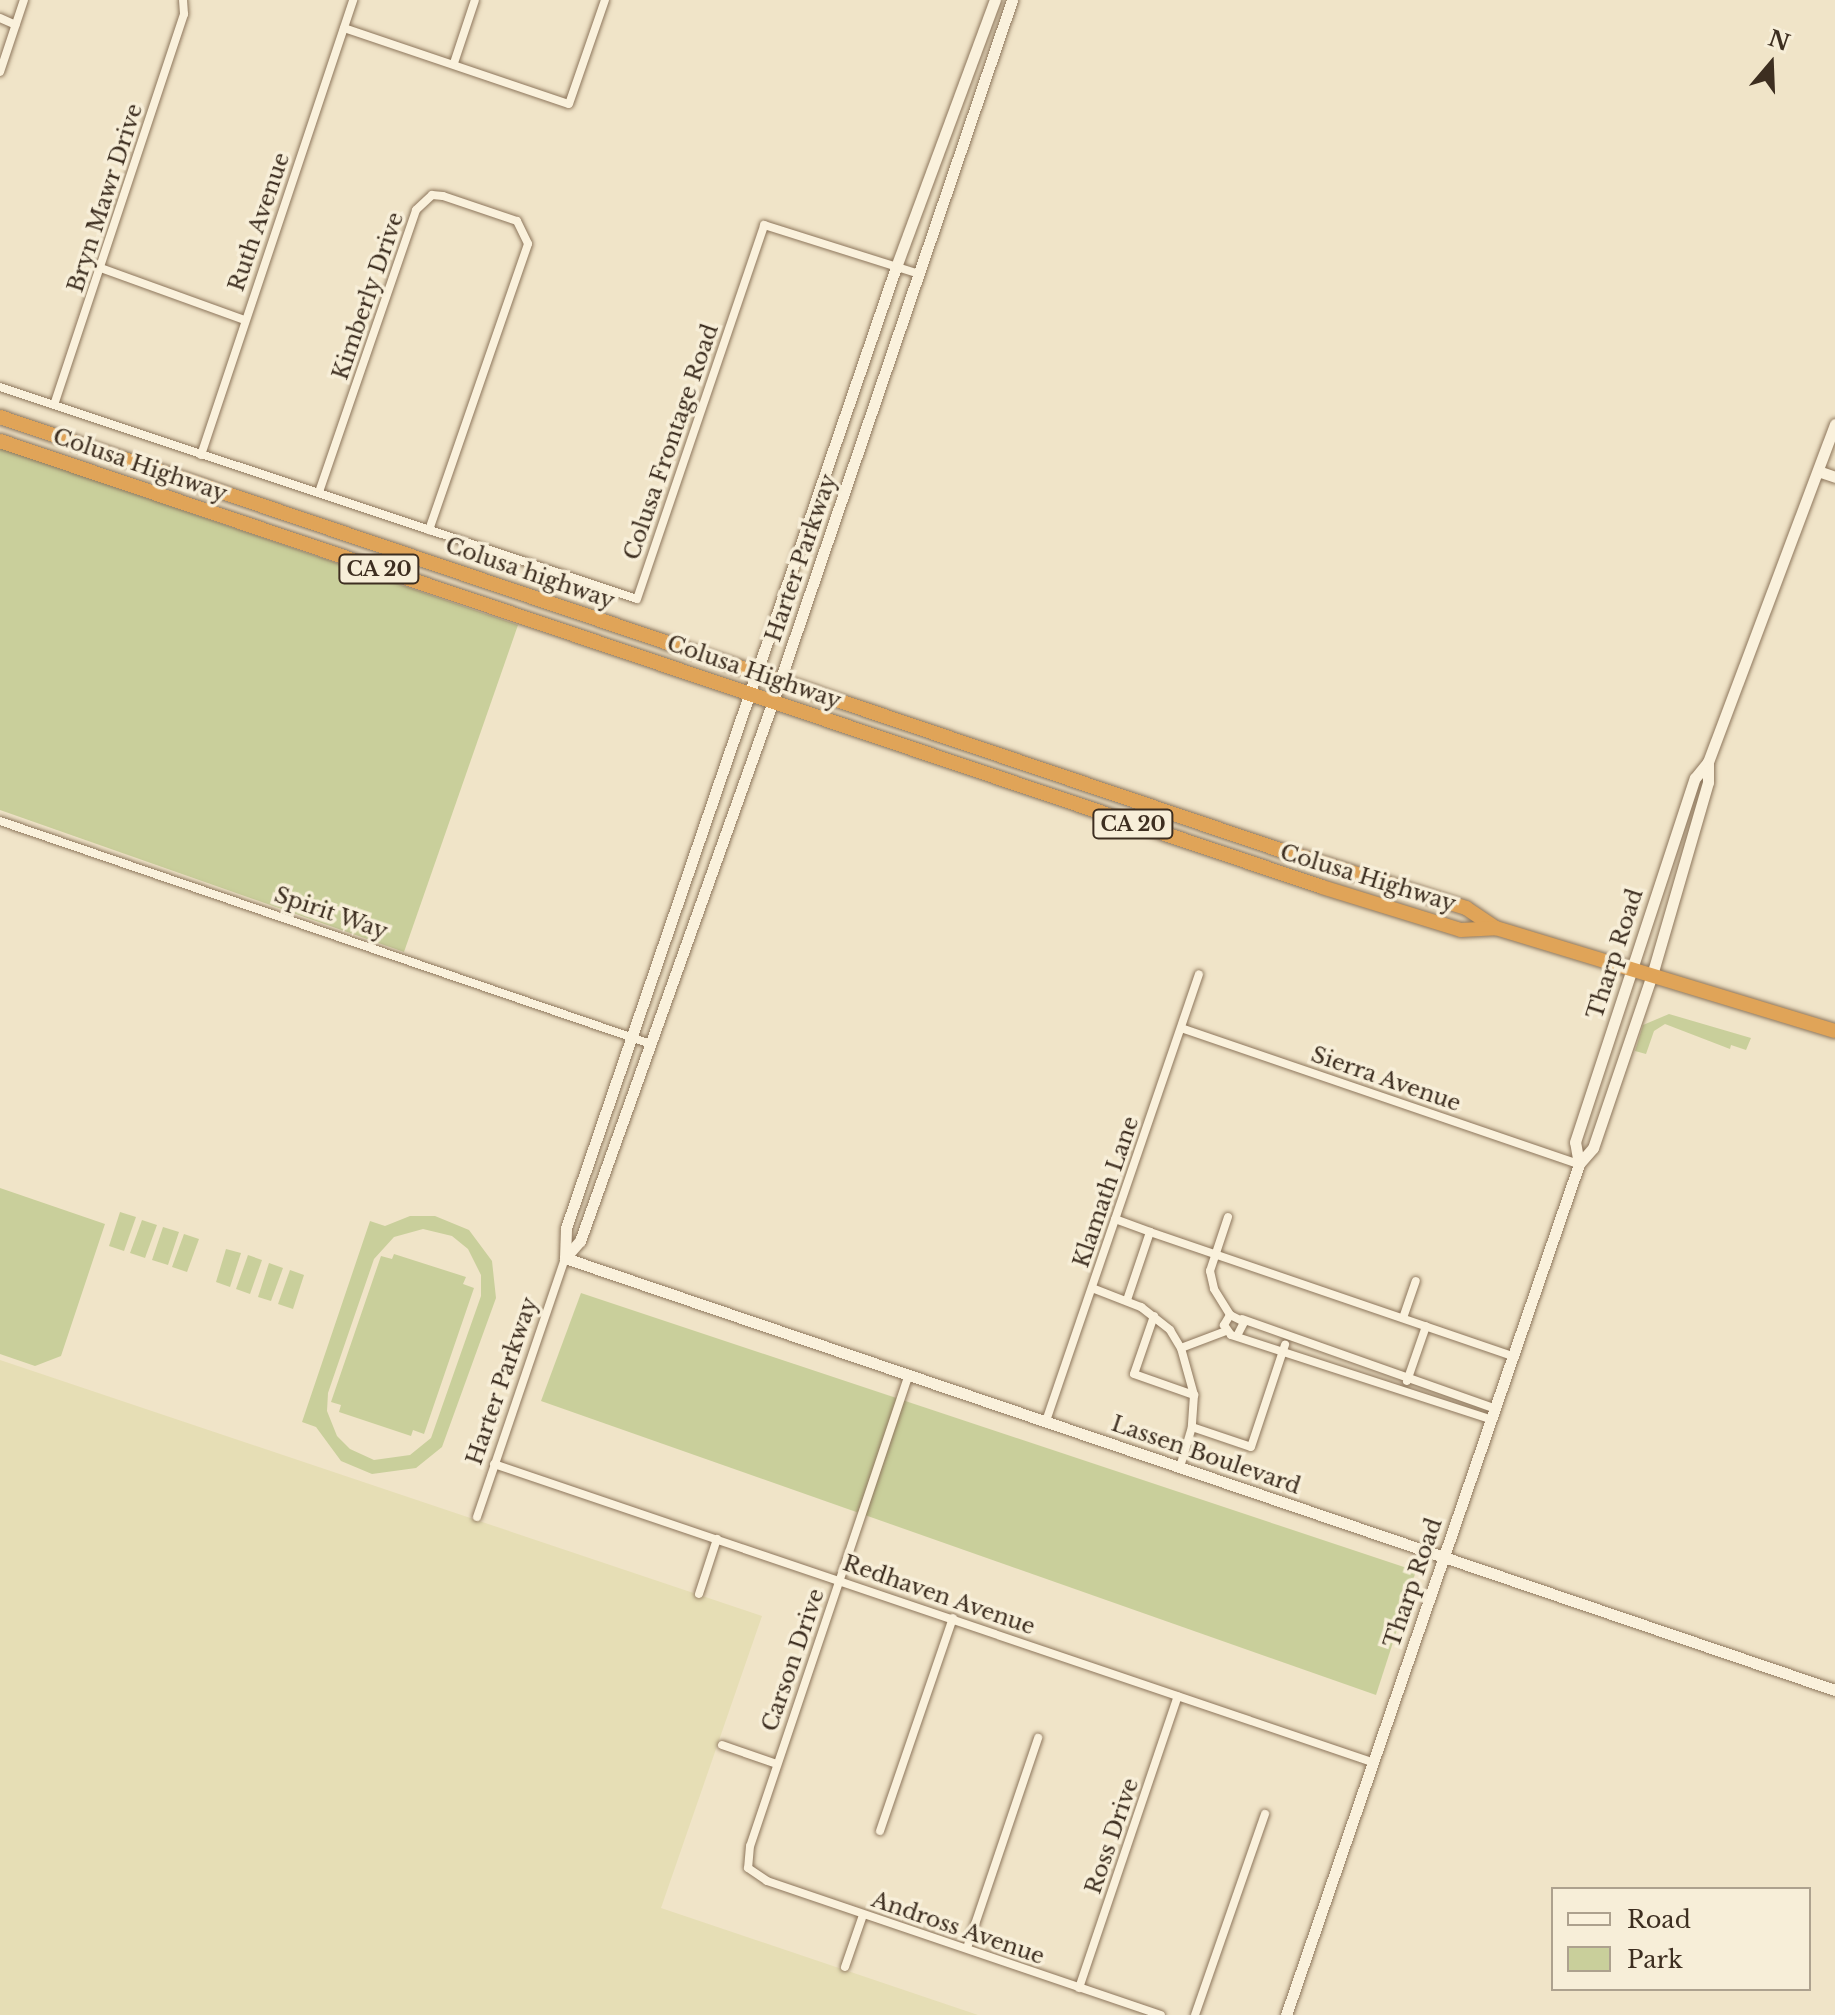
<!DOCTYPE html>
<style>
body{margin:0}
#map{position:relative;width:1835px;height:2015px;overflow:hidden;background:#f0e4c8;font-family:"Libre Baskerville",serif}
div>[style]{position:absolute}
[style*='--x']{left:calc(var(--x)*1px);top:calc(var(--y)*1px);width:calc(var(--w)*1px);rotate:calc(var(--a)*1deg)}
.farmland>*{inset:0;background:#e6deb5}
.green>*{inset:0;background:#c9cf9b}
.roads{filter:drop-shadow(0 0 2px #8d765c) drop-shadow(0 0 2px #8d765c)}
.street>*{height:8px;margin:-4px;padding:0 4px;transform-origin:4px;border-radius:4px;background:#faf1dc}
.secondary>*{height:11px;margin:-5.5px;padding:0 5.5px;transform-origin:5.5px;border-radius:5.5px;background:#faf1dc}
.highway>*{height:14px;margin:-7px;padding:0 7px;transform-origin:7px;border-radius:7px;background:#e0a458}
span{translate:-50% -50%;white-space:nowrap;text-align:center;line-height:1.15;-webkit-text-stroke:7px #f7eed8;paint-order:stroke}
.shield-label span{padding:2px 6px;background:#f7eed8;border:2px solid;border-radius:6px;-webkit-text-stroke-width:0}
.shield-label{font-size:20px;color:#3d2e20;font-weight:700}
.street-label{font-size:22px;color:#3d2e20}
.legend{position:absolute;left:1551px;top:1887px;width:260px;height:104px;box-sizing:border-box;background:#f7eed8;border:2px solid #ada18e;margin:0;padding:10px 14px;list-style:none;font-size:24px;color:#3d2e20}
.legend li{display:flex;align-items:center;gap:16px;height:40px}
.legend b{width:40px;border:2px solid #ada18e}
.north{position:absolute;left:1731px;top:24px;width:80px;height:80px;-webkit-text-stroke:6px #f7eed8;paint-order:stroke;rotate:19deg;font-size:22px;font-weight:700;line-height:32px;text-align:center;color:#3d2e20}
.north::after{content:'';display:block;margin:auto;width:28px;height:36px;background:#3d2e20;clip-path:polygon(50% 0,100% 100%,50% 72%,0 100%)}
</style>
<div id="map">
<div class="farmland">
<div style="clip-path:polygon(0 1360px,762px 1616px,661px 1908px,978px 2015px,0 2015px)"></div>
</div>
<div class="green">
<div style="clip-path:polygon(0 448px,518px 625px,404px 952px,0 810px)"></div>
<div style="clip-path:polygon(1669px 1014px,1751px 1038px,1746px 1050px,1731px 1045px,1730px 1049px,1665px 1024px,1654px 1031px,1646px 1054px,1635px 1051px,1643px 1025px)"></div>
<div style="clip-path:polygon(0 1188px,105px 1224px,61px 1356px,35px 1366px,0 1354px)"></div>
<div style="clip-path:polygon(120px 1212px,136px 1217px,124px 1251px,109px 1246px)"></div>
<div style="clip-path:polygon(evenodd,410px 1216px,435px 1216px,469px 1230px,492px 1261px,496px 1298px,442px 1447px,416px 1468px,372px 1474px,341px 1461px,316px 1427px,302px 1422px,370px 1221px,385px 1226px,410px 1216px,423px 1229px,452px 1236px,468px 1249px,481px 1275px,481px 1296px,431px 1438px,410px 1455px,374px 1460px,350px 1449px,337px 1436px,327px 1411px,328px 1393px,374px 1259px,394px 1237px,423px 1229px)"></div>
<div style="clip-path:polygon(142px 1220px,157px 1225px,145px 1258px,130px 1253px)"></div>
<div style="clip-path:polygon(163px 1227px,179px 1232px,168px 1265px,152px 1260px)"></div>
<div style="clip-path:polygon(184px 1234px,199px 1239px,187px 1272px,172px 1267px)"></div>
<div style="clip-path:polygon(226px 1249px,241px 1253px,230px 1287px,216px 1282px)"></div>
<div style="clip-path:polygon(394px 1254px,466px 1277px,463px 1284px,474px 1288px,424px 1434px,413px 1430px,411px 1436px,339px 1412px,341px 1405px,331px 1402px,381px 1256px,392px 1259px)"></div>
<div style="clip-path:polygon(248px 1255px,262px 1260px,250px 1294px,236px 1289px)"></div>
<div style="clip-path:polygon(269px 1263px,283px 1268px,271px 1301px,258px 1297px)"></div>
<div style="clip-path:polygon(290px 1270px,304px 1275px,293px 1309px,278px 1304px)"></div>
<div style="clip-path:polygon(581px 1293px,1416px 1571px,1376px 1695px,541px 1401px)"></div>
</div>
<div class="roads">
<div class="street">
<div style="--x:0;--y:18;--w:17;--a:24"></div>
<div style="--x:344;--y:28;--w:237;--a:18.7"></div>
<div style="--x:569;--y:104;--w:110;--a:-70.9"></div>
<div style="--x:454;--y:63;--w:66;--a:-71.6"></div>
<div style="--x:0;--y:72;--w:76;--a:-71.6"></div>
<div style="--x:101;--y:268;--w:153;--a:19.9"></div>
<div style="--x:0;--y:387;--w:671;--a:18.41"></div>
<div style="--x:637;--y:599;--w:395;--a:-71.2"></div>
<div style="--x:764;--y:225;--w:163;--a:17.5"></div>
<div style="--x:54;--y:405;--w:412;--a:-71.6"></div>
<div style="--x:184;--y:14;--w:14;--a:-94"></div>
<div style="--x:201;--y:455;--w:480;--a:-71.5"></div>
<div style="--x:319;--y:492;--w:298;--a:-71"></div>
<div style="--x:416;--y:210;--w:22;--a:-43"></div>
<div style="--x:432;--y:195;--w:11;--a:5"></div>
<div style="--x:443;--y:196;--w:78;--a:18.7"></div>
<div style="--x:517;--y:221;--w:25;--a:64"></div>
<div style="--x:528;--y:244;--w:303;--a:109.1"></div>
<div style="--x:0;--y:821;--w:685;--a:18.91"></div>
<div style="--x:1181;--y:1028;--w:421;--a:18.9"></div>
<div style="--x:1228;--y:1217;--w:57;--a:108.4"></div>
<div style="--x:1210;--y:1271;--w:18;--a:77"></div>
<div style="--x:1214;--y:1289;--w:31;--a:58"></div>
<div style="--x:1115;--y:1219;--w:37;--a:20"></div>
<div style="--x:1092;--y:1288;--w:53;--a:21.2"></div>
<div style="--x:1141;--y:1307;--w:37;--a:38"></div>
<div style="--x:1170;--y:1330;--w:21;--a:59"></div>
<div style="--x:1181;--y:1348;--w:48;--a:-20.7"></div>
<div style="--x:1127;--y:1300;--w:72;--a:-71.3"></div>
<div style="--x:1150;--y:1232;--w:383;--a:18.9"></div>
<div style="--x:1154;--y:1316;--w:61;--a:109"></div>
<div style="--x:1134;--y:1374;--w:64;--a:19.3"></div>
<div style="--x:1194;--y:1395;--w:49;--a:-105.5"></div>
<div style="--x:1403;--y:1318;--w:39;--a:-71"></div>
<div style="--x:1242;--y:1319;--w:267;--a:19.5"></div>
<div style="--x:1238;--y:1334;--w:13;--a:-63"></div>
<div style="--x:1244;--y:1322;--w:16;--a:-153"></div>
<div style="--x:1230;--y:1315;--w:12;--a:121"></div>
<div style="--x:1224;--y:1325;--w:12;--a:55"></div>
<div style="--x:1231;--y:1335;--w:272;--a:18"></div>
<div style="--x:909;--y:1374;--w:498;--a:108.6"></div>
<div style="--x:750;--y:1846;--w:22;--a:95"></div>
<div style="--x:748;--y:1868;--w:23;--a:34"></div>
<div style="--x:767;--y:1881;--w:416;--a:18.8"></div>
<div style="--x:1407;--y:1381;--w:58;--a:-70.9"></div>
<div style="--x:1194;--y:1395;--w:32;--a:94"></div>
<div style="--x:1192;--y:1427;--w:62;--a:18.7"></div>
<div style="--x:1251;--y:1447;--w:108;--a:-71.6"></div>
<div style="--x:1046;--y:1421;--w:472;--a:-71.1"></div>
<div style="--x:494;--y:1464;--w:927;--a:18.75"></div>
<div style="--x:1180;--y:1467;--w:42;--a:-73.3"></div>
<div style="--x:477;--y:1517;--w:274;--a:-71.2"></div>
<div style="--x:699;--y:1594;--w:58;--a:-71.9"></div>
<div style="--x:722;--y:1745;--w:58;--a:19.1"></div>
<div style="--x:880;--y:1831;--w:225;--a:-71.1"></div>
<div style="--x:967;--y:1948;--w:222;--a:-71.3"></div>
<div style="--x:845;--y:1967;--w:55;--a:-70.9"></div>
<div style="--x:1079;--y:1988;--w:308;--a:-71.3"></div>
<div style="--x:1195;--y:2015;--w:213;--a:-70.8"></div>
</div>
<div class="secondary">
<div style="--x:1818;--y:471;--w:18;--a:19"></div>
<div style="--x:1579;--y:1164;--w:22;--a:-100"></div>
<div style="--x:1575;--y:1142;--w:383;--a:-71.8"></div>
<div style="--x:1695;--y:778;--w:21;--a:-51"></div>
<div style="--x:565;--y:1258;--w:1341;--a:18.79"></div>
<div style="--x:565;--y:1258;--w:23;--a:-49"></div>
<div style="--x:580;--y:1241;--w:573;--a:-70.33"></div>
<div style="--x:773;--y:701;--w:741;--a:-71.17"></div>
<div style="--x:565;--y:1258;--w:30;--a:-88"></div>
<div style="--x:566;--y:1228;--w:1016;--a:-71.05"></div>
<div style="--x:896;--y:267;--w:285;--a:-69.7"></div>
<div style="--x:1286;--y:2015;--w:900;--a:-71"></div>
<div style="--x:1579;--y:1164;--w:21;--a:-49"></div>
<div style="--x:1593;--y:1148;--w:183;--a:-71.2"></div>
<div style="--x:1652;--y:975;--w:201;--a:-73.8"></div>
<div style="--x:1708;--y:782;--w:20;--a:-90"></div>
<div style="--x:1708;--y:762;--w:361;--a:-69.4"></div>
</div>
<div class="highway">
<div style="--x:0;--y:417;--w:1351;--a:18.69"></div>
<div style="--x:1280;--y:850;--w:195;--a:17.3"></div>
<div style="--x:1466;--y:908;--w:36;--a:34"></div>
<div style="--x:1496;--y:928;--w:354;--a:16.9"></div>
<div style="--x:0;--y:441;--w:1395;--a:18.64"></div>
<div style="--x:1322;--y:887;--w:145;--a:17.2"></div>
<div style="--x:1461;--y:930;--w:35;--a:-3"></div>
</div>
</div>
<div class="shield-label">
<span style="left:379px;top:569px">CA 20</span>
<span style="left:1133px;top:824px">CA 20</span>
</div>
<div class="street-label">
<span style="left:105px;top:198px;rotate:-72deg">Bryn Mawr Drive</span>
<span style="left:259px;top:222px;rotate:-71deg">Ruth Avenue</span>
<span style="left:368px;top:296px;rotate:-71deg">Kimberly Drive</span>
<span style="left:671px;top:442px;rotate:-71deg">Colusa Frontage Road</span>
<span style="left:140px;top:465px;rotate:19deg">Colusa Highway</span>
<span style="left:801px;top:558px;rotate:-71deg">Harter Parkway</span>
<span style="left:530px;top:573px;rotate:19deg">Colusa highway</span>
<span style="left:754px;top:672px;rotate:19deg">Colusa Highway</span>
<span style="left:1368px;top:878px;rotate:17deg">Colusa Highway</span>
<span style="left:331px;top:913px;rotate:19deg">Spirit Way</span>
<span style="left:1615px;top:954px;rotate:-72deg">Tharp Road</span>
<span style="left:1386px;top:1079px;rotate:19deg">Sierra Avenue</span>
<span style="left:1106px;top:1192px;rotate:-71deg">Klamath Lane</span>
<span style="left:502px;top:1381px;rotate:-71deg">Harter Parkway</span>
<span style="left:1206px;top:1455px;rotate:19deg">Lassen Boulevard</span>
<span style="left:1413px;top:1583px;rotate:-71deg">Tharp Road</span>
<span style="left:939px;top:1595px;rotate:19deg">Redhaven Avenue</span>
<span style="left:793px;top:1660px;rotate:-71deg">Carson Drive</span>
<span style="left:1112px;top:1836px;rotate:-71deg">Ross Drive</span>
<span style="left:958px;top:1928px;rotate:19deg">Andross Avenue</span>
</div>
<ul class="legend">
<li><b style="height:10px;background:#faf1dc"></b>Road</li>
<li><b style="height:22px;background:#c9cf9b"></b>Park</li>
</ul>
<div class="north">N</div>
</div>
